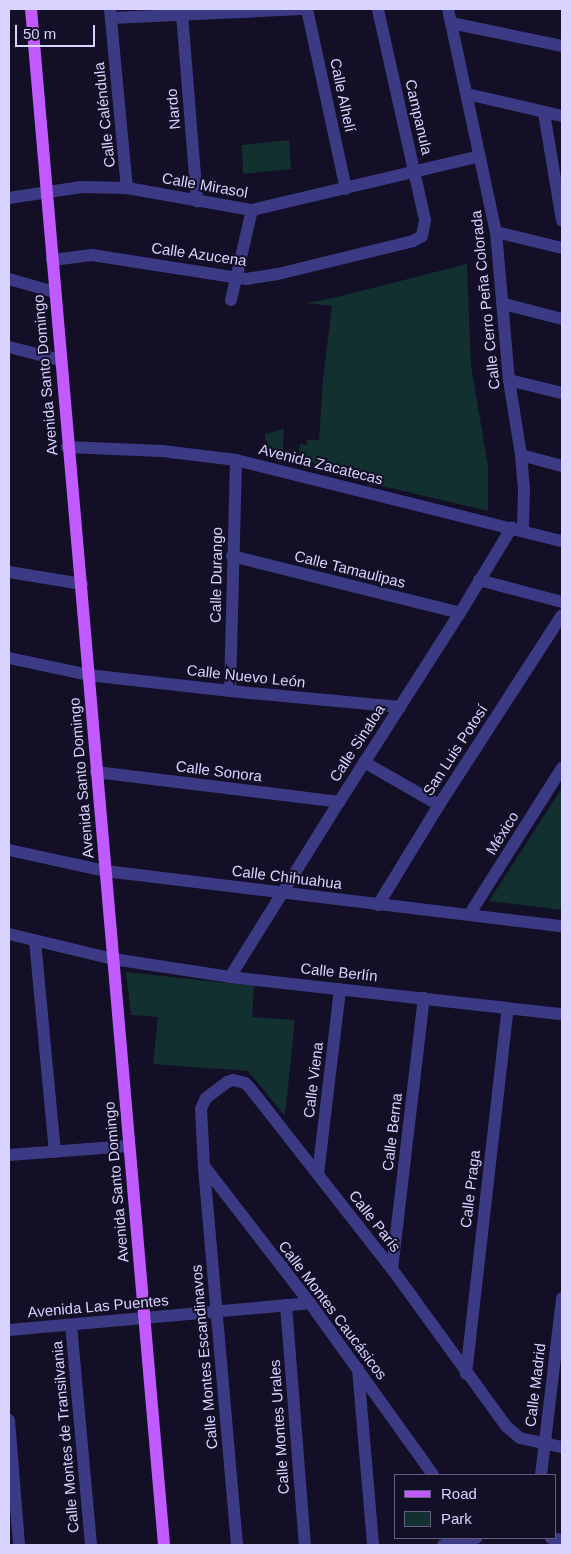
<!DOCTYPE html>
<meta charset="utf-8">
<style>
body{margin:0}
#map{position:relative;width:571px;height:1554px;overflow:hidden;background:#130f26;font-family:Helvetica,sans-serif}
div>[style]{position:absolute}
[style*='--x']{left:calc(var(--x)*1px);top:calc(var(--y)*1px);width:calc(var(--w)*1px);rotate:calc(var(--a)*1deg)}
.green>*{inset:0;background:#12302f}
.minor>*{height:12px;margin:-6px;padding:0 6px;transform-origin:6px;border-radius:6px;background:#3d3a85}
.major>*{height:12px;margin:-6px;padding:0 6px;transform-origin:6px;border-radius:6px;background:#c25bff}
span{translate:-50% -50%;white-space:nowrap;text-align:center;line-height:1.15;-webkit-text-stroke:4px #130f26;paint-order:stroke}
.street-label{font-size:15px;color:#d9d4ff}
.frame{position:absolute;inset:0;border:10px solid #d9d4ff;pointer-events:none}
.legend{position:absolute;left:394px;top:1474px;width:162px;height:65px;box-sizing:border-box;background:#130f26;border:1px solid #625e7d;margin:0;padding:6px 9px;list-style:none;font-size:15px;color:#d9d4ff}
.legend li{display:flex;align-items:center;gap:10px;height:25px}
.legend b{width:25px;border:1px solid #625e7d}
.scale{position:absolute;left:15px;top:25px;width:80px;height:22px;box-sizing:border-box;border:2px solid #d9d4ff;border-top:0;padding-left:6px;font-size:15px;line-height:18px;white-space:nowrap;color:#d9d4ff;-webkit-text-stroke:4px #130f26;paint-order:stroke}
</style>
<div id="map">
<div class="green">
<div style="clip-path:polygon(289px 140px,291px 169px,243px 174px,242px 145px)"></div>
<div style="clip-path:polygon(467px 264px,471px 366px,488px 466px,488px 511px,314px 470px,316px 464px,298px 458px,300px 444px,307px 445px,307px 440px,319px 440px,323px 378px,332px 306px,306px 303px,333px 298px)"></div>
<div style="clip-path:polygon(284px 429px,283px 451px,265px 447px,265px 434px)"></div>
<div style="clip-path:polygon(562px 788px,562px 910px,489px 901px)"></div>
<div style="clip-path:polygon(126px 972px,254px 986px,252px 1017px,295px 1020px,285px 1116px,248px 1071px,153px 1064px,158px 1017px,131px 1015px)"></div>
</div>
<div class="minor">
<div style="--x:110;--y:9;--w:180;--a:84.6"></div>
<div style="--x:307;--y:9;--w:184;--a:77.8"></div>
<div style="--x:448;--y:9;--w:228;--a:77.9"></div>
<div style="--x:496;--y:232;--w:149;--a:85"></div>
<div style="--x:509;--y:380;--w:76;--a:80.9"></div>
<div style="--x:521;--y:455;--w:33;--a:85"></div>
<div style="--x:524;--y:488;--w:42;--a:91.4"></div>
<div style="--x:182;--y:14;--w:188;--a:85.4"></div>
<div style="--x:111;--y:18;--w:190;--a:-2.7"></div>
<div style="--x:451;--y:23;--w:113;--a:11.7"></div>
<div style="--x:467;--y:94;--w:98;--a:13"></div>
<div style="--x:544;--y:113;--w:109;--a:80.5"></div>
<div style="--x:9;--y:198;--w:73;--a:-8.7"></div>
<div style="--x:81;--y:187;--w:46;--a:1.2"></div>
<div style="--x:127;--y:188;--w:127;--a:10"></div>
<div style="--x:252;--y:210;--w:234;--a:-13.3"></div>
<div style="--x:496;--y:232;--w:68;--a:13.6"></div>
<div style="--x:52;--y:260;--w:40;--a:-7.1"></div>
<div style="--x:92;--y:255;--w:156;--a:8.9"></div>
<div style="--x:246;--y:279;--w:32;--a:-9"></div>
<div style="--x:278;--y:274;--w:139;--a:-13.7"></div>
<div style="--x:413;--y:241;--w:10;--a:-29"></div>
<div style="--x:422;--y:236;--w:16;--a:-79"></div>
<div style="--x:425;--y:220;--w:216;--a:-102.6"></div>
<div style="--x:9;--y:279;--w:47;--a:16.1"></div>
<div style="--x:231;--y:300;--w:92;--a:-76.9"></div>
<div style="--x:504;--y:304;--w:60;--a:14.5"></div>
<div style="--x:9;--y:347;--w:53;--a:14.3"></div>
<div style="--x:509;--y:380;--w:55;--a:13.8"></div>
<div style="--x:67;--y:447;--w:95;--a:2.4"></div>
<div style="--x:162;--y:451;--w:75;--a:6.9"></div>
<div style="--x:236;--y:460;--w:336;--a:14"></div>
<div style="--x:521;--y:455;--w:42;--a:15"></div>
<div style="--x:232;--y:556;--w:235;--a:14"></div>
<div style="--x:9;--y:572;--w:74;--a:9.3"></div>
<div style="--x:479;--y:580;--w:86;--a:14.8"></div>
<div style="--x:9;--y:658;--w:81;--a:12.1"></div>
<div style="--x:88;--y:675;--w:143;--a:6.4"></div>
<div style="--x:230;--y:691;--w:171;--a:5.4"></div>
<div style="--x:230;--y:691;--w:231;--a:-88.5"></div>
<div style="--x:364;--y:762;--w:86;--a:29.8"></div>
<div style="--x:96;--y:772;--w:245;--a:7"></div>
<div style="--x:9;--y:850;--w:98;--a:12.3"></div>
<div style="--x:105;--y:871;--w:460;--a:6.9"></div>
<div style="--x:378;--y:905;--w:117;--a:-58.6"></div>
<div style="--x:439;--y:805;--w:226;--a:-57.1"></div>
<div style="--x:469;--y:915;--w:174;--a:-57.7"></div>
<div style="--x:9;--y:934;--w:107;--a:13.5"></div>
<div style="--x:113;--y:959;--w:118;--a:8.7"></div>
<div style="--x:230;--y:977;--w:334;--a:6.4"></div>
<div style="--x:35;--y:941;--w:212;--a:84.6"></div>
<div style="--x:230;--y:977;--w:206;--a:-58.1"></div>
<div style="--x:339;--y:802;--w:224;--a:-57.4"></div>
<div style="--x:460;--y:613;--w:100;--a:-58.8"></div>
<div style="--x:9;--y:1155;--w:120;--a:-4.3"></div>
<div style="--x:204;--y:1166;--w:173;--a:52.3"></div>
<div style="--x:310;--y:1303;--w:211;--a:54.4"></div>
<div style="--x:318;--y:1174;--w:186;--a:-83.2"></div>
<div style="--x:392;--y:1269;--w:273;--a:-83.3"></div>
<div style="--x:286;--y:1305;--w:241;--a:85.5"></div>
<div style="--x:71;--y:1325;--w:221;--a:84.8"></div>
<div style="--x:9;--y:1330;--w:302;--a:-5.1"></div>
<div style="--x:358;--y:1369;--w:177;--a:85.1"></div>
<div style="--x:466;--y:1374;--w:368;--a:-83.5"></div>
<div style="--x:9;--y:1420;--w:125;--a:85.4"></div>
<div style="--x:541;--y:1475;--w:178;--a:-83.2"></div>
<div style="--x:551;--y:1538;--w:11;--a:10"></div>
<div style="--x:237;--y:1545;--w:380;--a:-95"></div>
<div style="--x:204;--y:1166;--w:57;--a:-93"></div>
<div style="--x:201;--y:1109;--w:12;--a:-66"></div>
<div style="--x:206;--y:1098;--w:26;--a:-37"></div>
<div style="--x:227;--y:1082;--w:6;--a:-18"></div>
<div style="--x:233;--y:1080;--w:12;--a:14"></div>
<div style="--x:245;--y:1083;--w:7;--a:45"></div>
<div style="--x:250;--y:1088;--w:230;--a:51.9"></div>
<div style="--x:392;--y:1269;--w:194;--a:54"></div>
<div style="--x:506;--y:1426;--w:18;--a:41"></div>
<div style="--x:520;--y:1438;--w:43;--a:12.1"></div>
<div style="--x:443;--y:1545;--w:34;--a:-12"></div>
</div>
<div class="major">
<div style="--x:31;--y:9;--w:1542;--a:85.05"></div>
</div>
<div class="street-label">
<span style="left:343px;top:95px;rotate:78deg">Calle Alhelí</span>
<span style="left:173px;top:109px;rotate:-95deg">Nardo</span>
<span style="left:104px;top:115px;rotate:-96deg">Calle Caléndula</span>
<span style="left:419px;top:117px;rotate:77deg">Campanula</span>
<span style="left:205px;top:185px;rotate:10deg">Calle Mirasol</span>
<span style="left:199px;top:254px;rotate:8deg">Calle Azucena</span>
<span style="left:485px;top:300px;rotate:-96deg">Calle Cerro Peña Colorada</span>
<span style="left:45px;top:375px;rotate:-95deg">Avenida Santo Domingo</span>
<span style="left:321px;top:464px;rotate:14deg">Avenida Zacatecas</span>
<span style="left:350px;top:569px;rotate:14deg">Calle Tamaulipas</span>
<span style="left:216px;top:575px;rotate:-89deg">Calle Durango</span>
<span style="left:246px;top:676px;rotate:6deg">Calle Nuevo León</span>
<span style="left:357px;top:743px;rotate:-57deg">Calle Sinaloa</span>
<span style="left:455px;top:750px;rotate:-57deg">San Luis Potosí</span>
<span style="left:219px;top:771px;rotate:7deg">Calle Sonora</span>
<span style="left:81px;top:778px;rotate:-95deg">Avenida Santo Domingo</span>
<span style="left:502px;top:833px;rotate:-58deg">México</span>
<span style="left:287px;top:877px;rotate:7deg">Calle Chihuahua</span>
<span style="left:339px;top:972px;rotate:6deg">Calle Berlín</span>
<span style="left:313px;top:1080px;rotate:-83deg">Calle Viena</span>
<span style="left:392px;top:1132px;rotate:-83deg">Calle Berna</span>
<span style="left:116px;top:1182px;rotate:-95deg">Avenida Santo Domingo</span>
<span style="left:470px;top:1189px;rotate:-83deg">Calle Praga</span>
<span style="left:375px;top:1221px;rotate:52deg">Calle París</span>
<span style="left:98px;top:1306px;rotate:-5deg">Avenida Las Puentes</span>
<span style="left:333px;top:1310px;rotate:53deg">Calle Montes Caucásicos</span>
<span style="left:204px;top:1357px;rotate:-95deg">Calle Montes Escandinavos</span>
<span style="left:535px;top:1385px;rotate:-83deg">Calle Madrid</span>
<span style="left:279px;top:1427px;rotate:-94deg">Calle Montes Urales</span>
<span style="left:65px;top:1437px;rotate:-95deg">Calle Montes de Transilvania</span>
</div>
<div class="frame"></div>
<ul class="legend">
<li><b style="height:6px;background:#c25bff"></b>Road</li>
<li><b style="height:14px;background:#12302f"></b>Park</li>
</ul>
<div class="scale">50 m</div>
</div>
